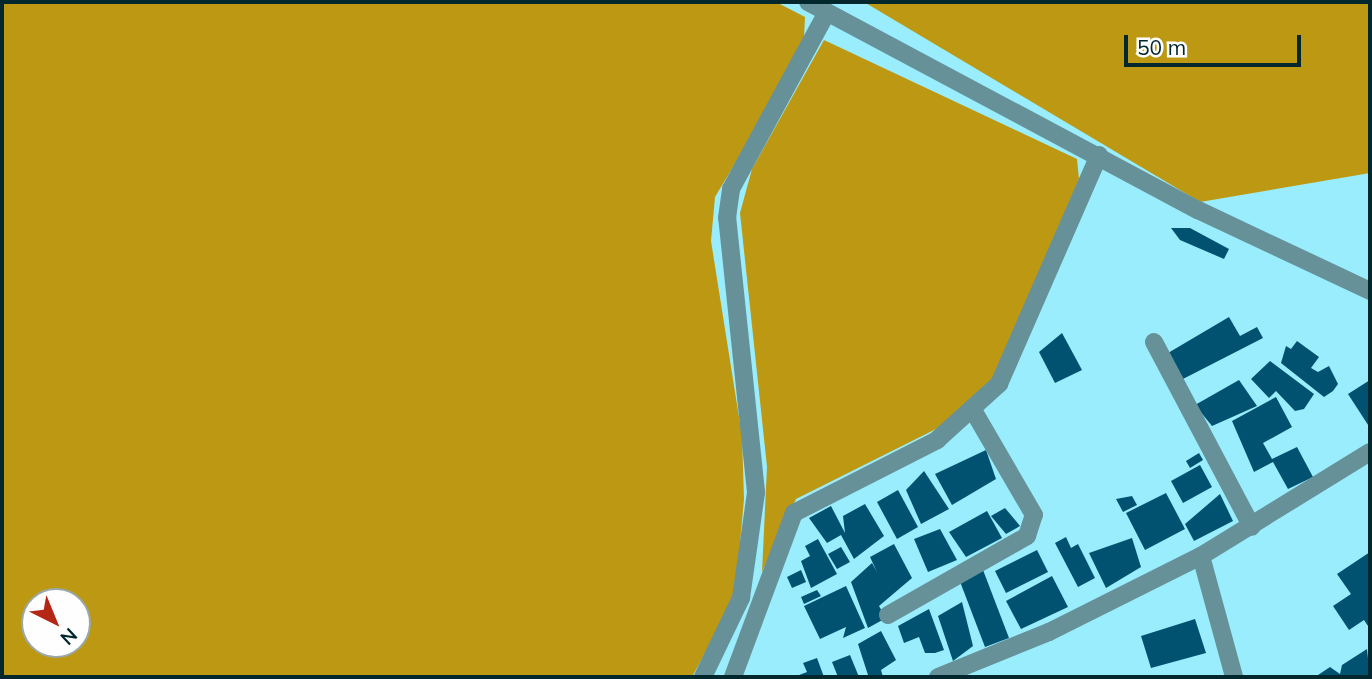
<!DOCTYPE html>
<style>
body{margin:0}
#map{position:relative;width:1372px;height:679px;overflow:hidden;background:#99edfc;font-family:Mulish,sans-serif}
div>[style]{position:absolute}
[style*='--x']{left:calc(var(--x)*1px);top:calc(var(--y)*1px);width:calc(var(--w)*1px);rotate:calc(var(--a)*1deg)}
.forest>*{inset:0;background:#bd9813}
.building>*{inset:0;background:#005270}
.minor>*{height:18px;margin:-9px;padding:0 9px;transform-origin:9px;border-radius:9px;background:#679199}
span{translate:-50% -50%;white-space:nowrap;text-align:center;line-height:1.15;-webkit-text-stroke:7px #fefefe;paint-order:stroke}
.frame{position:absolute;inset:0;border:4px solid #02272d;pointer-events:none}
.north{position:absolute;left:21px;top:588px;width:70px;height:70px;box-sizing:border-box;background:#fefefe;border:2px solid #99a8aa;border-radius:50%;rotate:137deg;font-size:19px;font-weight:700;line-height:28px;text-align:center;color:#02272d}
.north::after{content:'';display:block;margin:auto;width:24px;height:32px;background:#b42715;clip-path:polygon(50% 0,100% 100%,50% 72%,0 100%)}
.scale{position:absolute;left:1124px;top:35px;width:177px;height:32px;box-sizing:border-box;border:4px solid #02272d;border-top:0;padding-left:9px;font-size:21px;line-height:24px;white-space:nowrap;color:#02272d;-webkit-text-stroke:5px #fefefe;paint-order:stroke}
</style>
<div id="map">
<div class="forest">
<div style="clip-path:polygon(evenodd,2px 2px,776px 2px,805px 17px,804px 38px,779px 90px,715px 197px,711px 241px,742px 436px,744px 499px,735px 598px,692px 677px,2px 677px,2px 2px,35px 602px,77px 602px,77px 644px,35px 644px,35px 602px)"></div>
<div style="clip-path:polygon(864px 2px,1370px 2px,1370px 173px,1200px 202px)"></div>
<div style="clip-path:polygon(824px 40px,1077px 159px,1079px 179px,1007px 356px,980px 397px,960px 417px,796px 499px,762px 572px,767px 467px,740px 213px,752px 169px)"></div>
</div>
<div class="building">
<div style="clip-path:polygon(1171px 228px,1190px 228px,1229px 249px,1224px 259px,1180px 240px)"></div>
<div style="clip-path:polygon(1229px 317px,1240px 336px,1257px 327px,1263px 338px,1181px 380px,1168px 353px)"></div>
<div style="clip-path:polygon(1062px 333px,1082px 370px,1055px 383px,1039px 352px)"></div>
<div style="clip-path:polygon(1297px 341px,1319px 357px,1311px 368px,1318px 372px,1329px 366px,1338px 384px,1333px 391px,1324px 397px,1281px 363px,1286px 346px,1291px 349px)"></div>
<div style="clip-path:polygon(1270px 361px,1314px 394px,1304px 409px,1295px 411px,1276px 391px,1269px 398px,1251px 379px)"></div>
<div style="clip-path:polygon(1239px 380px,1257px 406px,1212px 426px,1195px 405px)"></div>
<div style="clip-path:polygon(1370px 380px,1370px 428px,1348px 394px)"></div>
<div style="clip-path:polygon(1276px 397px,1292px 427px,1263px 443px,1272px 459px,1297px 447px,1313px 477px,1288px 489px,1273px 462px,1254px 472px,1232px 421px)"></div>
<div style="clip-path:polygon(986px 450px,996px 479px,952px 505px,935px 474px)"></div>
<div style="clip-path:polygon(1199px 453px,1203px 460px,1190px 468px,1186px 461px)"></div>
<div style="clip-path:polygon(1200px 465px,1212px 487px,1183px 503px,1171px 481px)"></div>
<div style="clip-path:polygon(924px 471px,949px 509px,921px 524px,906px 490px)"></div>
<div style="clip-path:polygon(898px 490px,918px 527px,897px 539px,877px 502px)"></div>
<div style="clip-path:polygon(1166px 493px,1185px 529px,1145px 550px,1126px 513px)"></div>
<div style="clip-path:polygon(1220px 494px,1233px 521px,1194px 541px,1185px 524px)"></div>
<div style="clip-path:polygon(1132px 496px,1137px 505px,1123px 512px,1116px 499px)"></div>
<div style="clip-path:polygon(865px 504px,884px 536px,854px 559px,841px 535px,827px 543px,809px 518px,831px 506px,845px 533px,843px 516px)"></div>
<div style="clip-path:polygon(1005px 508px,1020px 526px,1006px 534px,991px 516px)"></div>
<div style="clip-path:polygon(987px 511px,1002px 538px,966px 557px,949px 532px)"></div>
<div style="clip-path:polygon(940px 529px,957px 560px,928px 572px,914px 539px)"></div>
<div style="clip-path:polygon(1066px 537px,1071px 548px,1078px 544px,1095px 578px,1078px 587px,1055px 543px)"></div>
<div style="clip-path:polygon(1132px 538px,1141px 567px,1106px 588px,1089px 553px)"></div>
<div style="clip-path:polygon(818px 539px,837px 574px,811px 588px,801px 561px,810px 556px,805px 546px)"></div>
<div style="clip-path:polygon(894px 544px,912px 578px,879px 606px,886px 618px,868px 628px,851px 582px,872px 563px,877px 572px,870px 557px)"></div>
<div style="clip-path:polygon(841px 547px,850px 562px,837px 569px,828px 554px)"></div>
<div style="clip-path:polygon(1037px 550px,1048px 572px,1006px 593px,995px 571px)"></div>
<div style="clip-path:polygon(1370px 552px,1370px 629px,1364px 620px,1349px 630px,1333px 606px,1351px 594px,1337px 574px)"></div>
<div style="clip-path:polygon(801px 570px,806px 582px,792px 588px,787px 577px)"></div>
<div style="clip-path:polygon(983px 570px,1009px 638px,985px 647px,959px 579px)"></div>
<div style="clip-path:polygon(1052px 576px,1068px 607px,1021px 629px,1006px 601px)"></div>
<div style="clip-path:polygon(846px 586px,865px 628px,843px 638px,846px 627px,820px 639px,804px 606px)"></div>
<div style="clip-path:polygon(817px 590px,821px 596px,804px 604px,801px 597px)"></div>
<div style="clip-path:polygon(962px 602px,973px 646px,953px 661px,938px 616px)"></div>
<div style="clip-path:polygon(929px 609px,944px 650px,935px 653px,925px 653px,919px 637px,904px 643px,898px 626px)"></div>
<div style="clip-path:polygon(1195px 619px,1206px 653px,1151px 668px,1141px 636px)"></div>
<div style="clip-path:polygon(881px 631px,896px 660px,881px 670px,883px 677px,863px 677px,868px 675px,858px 644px)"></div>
<div style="clip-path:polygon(1367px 649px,1370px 677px,1315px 677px,1330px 667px,1340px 674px,1342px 665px)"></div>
<div style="clip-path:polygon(850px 655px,859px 677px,838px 677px,832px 662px)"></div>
<div style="clip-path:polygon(817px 658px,824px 677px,794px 677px,807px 672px,803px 663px)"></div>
</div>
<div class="minor">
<div style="--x:808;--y:2;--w:442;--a:28.1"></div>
<div style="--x:1198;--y:210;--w:190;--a:25.2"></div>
<div style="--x:1154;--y:342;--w:209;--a:62.1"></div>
<div style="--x:1201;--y:556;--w:125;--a:74.7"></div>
<div style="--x:888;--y:615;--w:160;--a:-29.6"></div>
<div style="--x:1027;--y:536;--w:22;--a:-72"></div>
<div style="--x:1034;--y:515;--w:119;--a:-120.2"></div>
<div style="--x:703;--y:677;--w:88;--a:-64.3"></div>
<div style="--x:741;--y:598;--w:107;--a:-81.9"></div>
<div style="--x:756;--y:492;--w:276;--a:-96"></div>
<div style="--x:727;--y:218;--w:29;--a:-82"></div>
<div style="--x:731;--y:189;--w:201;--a:-61.5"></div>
<div style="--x:733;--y:677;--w:175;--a:-69.6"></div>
<div style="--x:794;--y:513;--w:161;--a:-27"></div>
<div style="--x:937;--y:440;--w:84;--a:-42.1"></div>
<div style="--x:999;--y:384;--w:250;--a:-66.4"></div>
<div style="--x:938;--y:677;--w:120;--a:-22.1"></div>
<div style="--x:1049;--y:632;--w:170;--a:-26.6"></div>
<div style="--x:1201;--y:556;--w:198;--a:-31.6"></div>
</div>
<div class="frame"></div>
<div class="north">N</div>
<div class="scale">50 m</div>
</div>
